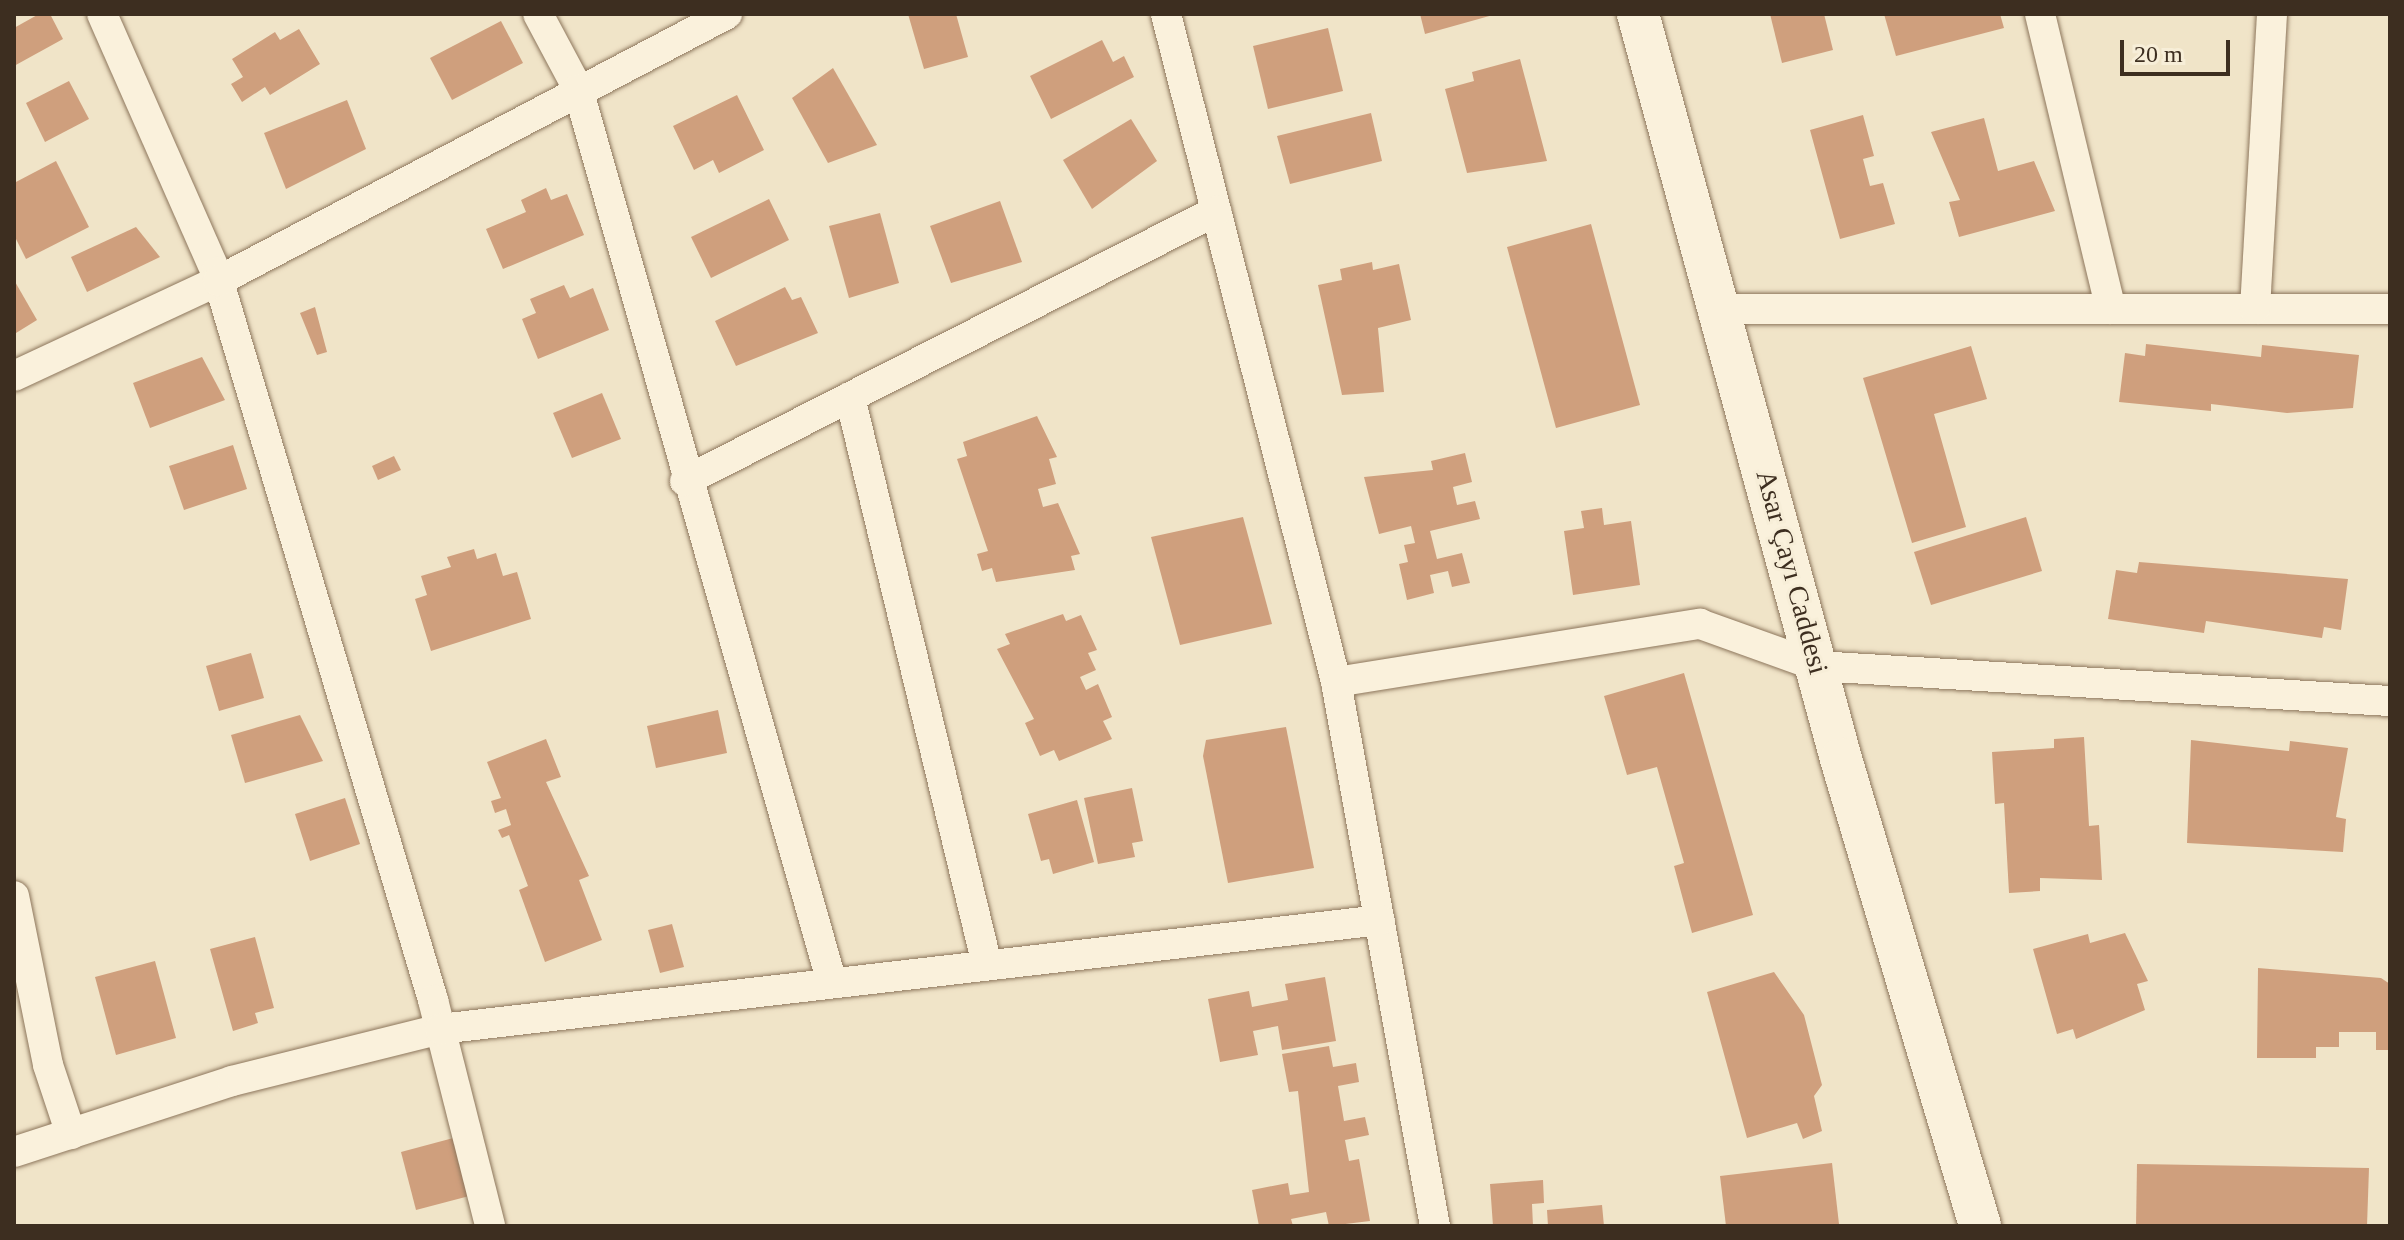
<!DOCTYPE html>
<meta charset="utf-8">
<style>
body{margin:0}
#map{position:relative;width:2404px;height:1240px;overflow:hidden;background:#f0e4c8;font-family:Georgia,serif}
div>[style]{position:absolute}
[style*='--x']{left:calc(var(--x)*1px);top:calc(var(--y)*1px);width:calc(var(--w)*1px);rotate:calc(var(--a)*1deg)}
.building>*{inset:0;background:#cf9f7d}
.roads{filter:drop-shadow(0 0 2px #8d765c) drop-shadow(0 0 2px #8d765c)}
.street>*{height:30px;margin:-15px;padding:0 15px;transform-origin:15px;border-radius:15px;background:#faf1dc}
.secondary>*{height:42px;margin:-21px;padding:0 21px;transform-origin:21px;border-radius:21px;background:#faf1dc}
span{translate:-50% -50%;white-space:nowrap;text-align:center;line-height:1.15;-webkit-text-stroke:6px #f7eed8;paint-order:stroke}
.street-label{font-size:28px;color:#3d2e20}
.frame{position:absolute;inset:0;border:16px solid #3d2e20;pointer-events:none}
.scale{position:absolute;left:2120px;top:40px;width:110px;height:36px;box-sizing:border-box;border:4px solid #3d2e20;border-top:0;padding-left:10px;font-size:24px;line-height:28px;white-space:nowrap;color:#3d2e20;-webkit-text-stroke:6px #f7eed8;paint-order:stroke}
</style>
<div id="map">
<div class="building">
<div style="clip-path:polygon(39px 14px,50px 14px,63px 39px,14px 66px,14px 28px)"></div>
<div style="clip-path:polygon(908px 14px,956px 14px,968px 57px,924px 69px)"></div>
<div style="clip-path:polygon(1420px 14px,1493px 14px,1493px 15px,1425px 34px)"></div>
<div style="clip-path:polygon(1770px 14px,1824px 14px,1833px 50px,1782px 63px)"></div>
<div style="clip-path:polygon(1884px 14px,2000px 14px,2004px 28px,1896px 56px)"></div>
<div style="clip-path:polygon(501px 21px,523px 63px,452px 100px,430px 58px)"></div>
<div style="clip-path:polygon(1328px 28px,1343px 91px,1268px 109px,1253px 46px)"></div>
<div style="clip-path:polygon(299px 29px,320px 64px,270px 95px,265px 87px,242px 102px,231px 84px,243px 77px,232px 59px,275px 32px,280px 40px)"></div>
<div style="clip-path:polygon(1102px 40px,1113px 62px,1124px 56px,1134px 77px,1051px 119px,1030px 76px)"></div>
<div style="clip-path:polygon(1520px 59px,1547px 161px,1467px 173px,1445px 89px,1474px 81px,1472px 72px)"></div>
<div style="clip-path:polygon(833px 68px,877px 145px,828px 163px,792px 98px)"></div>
<div style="clip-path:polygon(69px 81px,89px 119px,45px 142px,26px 103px)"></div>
<div style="clip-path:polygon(737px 95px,764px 150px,719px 173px,713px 160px,694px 170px,673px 126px)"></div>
<div style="clip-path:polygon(347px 100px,366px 149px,286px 189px,264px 133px)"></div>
<div style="clip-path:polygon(1371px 113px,1382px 161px,1290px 184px,1277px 136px)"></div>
<div style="clip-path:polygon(1863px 115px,1874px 156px,1863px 159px,1870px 186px,1883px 183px,1895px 224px,1840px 239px,1810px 130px)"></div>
<div style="clip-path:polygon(1984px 118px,1998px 171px,2034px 161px,2055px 211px,1959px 237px,1949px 202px,1960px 200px,1931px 132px)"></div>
<div style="clip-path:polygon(1131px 119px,1157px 161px,1092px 209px,1063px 160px)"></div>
<div style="clip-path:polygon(56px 161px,89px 227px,26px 259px,14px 235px,14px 183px)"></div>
<div style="clip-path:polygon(546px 188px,551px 200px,567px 194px,584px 235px,503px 269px,486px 229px,526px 212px,521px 200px)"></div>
<div style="clip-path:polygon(769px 199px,789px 240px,711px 278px,691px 237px)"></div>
<div style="clip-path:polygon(1000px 201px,1022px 262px,951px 283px,930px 226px)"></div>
<div style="clip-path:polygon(880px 213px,899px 283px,849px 298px,829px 226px)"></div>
<div style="clip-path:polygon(1591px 224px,1640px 405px,1556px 428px,1507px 247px)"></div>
<div style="clip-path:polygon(136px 227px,160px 257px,87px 292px,71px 257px)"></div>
<div style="clip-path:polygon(1372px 262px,1373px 270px,1399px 264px,1411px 320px,1378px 328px,1384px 392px,1342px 395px,1318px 285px,1342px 280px,1340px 269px)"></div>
<div style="clip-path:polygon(14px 280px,37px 320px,16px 333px,14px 330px)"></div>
<div style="clip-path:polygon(564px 285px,570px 298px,593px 288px,609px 330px,538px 359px,522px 319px,536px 313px,530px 299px)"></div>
<div style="clip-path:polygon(785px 287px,792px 300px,801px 297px,818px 333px,736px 366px,715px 321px)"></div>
<div style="clip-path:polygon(315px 307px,327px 352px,317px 355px,300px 313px)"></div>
<div style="clip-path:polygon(2146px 344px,2261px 357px,2262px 345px,2359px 355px,2353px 408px,2287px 413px,2211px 404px,2211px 411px,2119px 402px,2125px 353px,2145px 356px)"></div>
<div style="clip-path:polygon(1971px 346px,1987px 399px,1934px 414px,1966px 527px,1912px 543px,1863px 378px)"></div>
<div style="clip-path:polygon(202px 357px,225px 400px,150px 428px,133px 383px)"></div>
<div style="clip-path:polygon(602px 393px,621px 439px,572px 458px,553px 413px)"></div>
<div style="clip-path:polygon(1037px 416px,1057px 457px,1049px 459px,1056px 484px,1038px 489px,1043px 507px,1058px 503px,1080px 554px,1071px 556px,1075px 570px,996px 582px,992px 568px,982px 571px,977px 554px,988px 551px,957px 459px,967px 456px,963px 442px)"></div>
<div style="clip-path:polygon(233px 445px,247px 489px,184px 510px,169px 466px)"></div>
<div style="clip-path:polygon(1465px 453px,1472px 482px,1453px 487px,1457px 505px,1475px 501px,1480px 519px,1430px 531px,1437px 559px,1462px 553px,1470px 583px,1452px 587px,1448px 571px,1430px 575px,1434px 593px,1407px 600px,1399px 564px,1408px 562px,1404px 545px,1415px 543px,1411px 526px,1379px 534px,1364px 477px,1433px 470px,1431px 461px)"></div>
<div style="clip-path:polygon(394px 456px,401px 470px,378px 480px,372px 466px)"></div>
<div style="clip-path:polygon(1602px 508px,1604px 525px,1631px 521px,1640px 585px,1573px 595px,1564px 531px,1584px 528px,1581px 511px)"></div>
<div style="clip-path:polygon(1243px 517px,1272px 624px,1180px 645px,1151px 537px)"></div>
<div style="clip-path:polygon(2026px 517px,2042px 571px,1931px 605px,1914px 552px)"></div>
<div style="clip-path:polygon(474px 549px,477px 559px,496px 553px,503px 576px,517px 572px,531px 619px,431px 651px,415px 599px,427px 595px,421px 576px,451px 567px,447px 557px)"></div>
<div style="clip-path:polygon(2139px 562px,2348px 579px,2341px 630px,2324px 627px,2322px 638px,2206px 621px,2204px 633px,2108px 619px,2116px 570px,2137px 573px)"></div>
<div style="clip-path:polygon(1063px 614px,1066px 621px,1081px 615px,1097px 650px,1088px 653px,1096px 670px,1080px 677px,1086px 690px,1098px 684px,1112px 717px,1103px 721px,1112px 739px,1059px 761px,1054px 750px,1040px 756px,1025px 723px,1034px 719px,997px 649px,1010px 644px,1005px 634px)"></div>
<div style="clip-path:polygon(251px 653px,264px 698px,219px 711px,206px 666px)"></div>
<div style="clip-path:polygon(1684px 673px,1753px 915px,1692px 933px,1674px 866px,1684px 863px,1657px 767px,1627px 775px,1604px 696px)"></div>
<div style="clip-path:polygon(718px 710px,727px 753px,656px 768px,647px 726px)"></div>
<div style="clip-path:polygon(300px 715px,323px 761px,245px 783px,231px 735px)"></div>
<div style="clip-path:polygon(1286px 727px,1314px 868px,1228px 883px,1203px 756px,1206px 740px)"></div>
<div style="clip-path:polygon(2084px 737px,2089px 826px,2099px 825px,2102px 880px,2040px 878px,2040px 891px,2009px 893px,2004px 803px,1995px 804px,1992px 752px,2054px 748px,2054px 739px)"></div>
<div style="clip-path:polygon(546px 739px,561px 777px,546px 782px,589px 876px,579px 880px,602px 940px,545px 962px,519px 890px,528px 886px,509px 835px,502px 838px,498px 830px,511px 825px,506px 809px,495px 813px,491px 801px,501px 798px,487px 762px)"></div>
<div style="clip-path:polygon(2191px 740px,2289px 751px,2290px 741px,2348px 748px,2336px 817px,2346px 819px,2343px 852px,2187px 843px)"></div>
<div style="clip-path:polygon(1132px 788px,1143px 841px,1132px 843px,1135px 857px,1098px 864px,1084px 798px)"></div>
<div style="clip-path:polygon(345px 798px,360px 844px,310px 861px,295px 814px)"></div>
<div style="clip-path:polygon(1077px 800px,1094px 862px,1053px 874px,1049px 859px,1041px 861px,1028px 814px)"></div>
<div style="clip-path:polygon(672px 924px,684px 967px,660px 973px,648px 930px)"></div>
<div style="clip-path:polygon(2125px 933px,2148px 981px,2137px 984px,2145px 1010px,2076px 1039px,2073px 1029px,2057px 1034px,2033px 949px,2088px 934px,2090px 943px)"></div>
<div style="clip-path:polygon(255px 937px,274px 1008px,255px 1013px,258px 1023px,233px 1031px,210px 949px)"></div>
<div style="clip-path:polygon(155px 961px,176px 1038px,116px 1055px,95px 977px)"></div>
<div style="clip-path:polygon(2258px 968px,2381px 978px,2390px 984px,2390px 1050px,2376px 1050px,2376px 1032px,2339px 1032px,2339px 1047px,2316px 1047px,2316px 1058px,2257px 1058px)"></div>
<div style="clip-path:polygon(1774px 972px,1804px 1015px,1822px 1085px,1814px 1096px,1822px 1131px,1803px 1139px,1797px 1123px,1747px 1138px,1707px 992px)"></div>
<div style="clip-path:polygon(1325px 977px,1336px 1041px,1282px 1050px,1278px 1026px,1253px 1031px,1258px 1055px,1220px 1062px,1208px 999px,1249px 991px,1252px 1007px,1288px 1000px,1285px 984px)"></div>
<div style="clip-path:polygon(1329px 1046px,1333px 1067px,1356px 1063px,1359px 1082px,1338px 1086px,1344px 1121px,1365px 1117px,1369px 1135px,1345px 1140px,1349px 1161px,1359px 1159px,1370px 1221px,1329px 1226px,1326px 1212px,1291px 1219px,1293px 1226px,1259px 1226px,1252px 1190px,1288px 1183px,1290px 1195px,1309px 1192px,1298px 1091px,1289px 1092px,1282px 1054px)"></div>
<div style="clip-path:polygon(457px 1137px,473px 1195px,416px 1210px,401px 1152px)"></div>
<div style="clip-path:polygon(1832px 1163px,1839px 1224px,1726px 1226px,1720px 1176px)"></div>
<div style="clip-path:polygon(2137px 1164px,2369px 1168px,2367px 1226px,2136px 1226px)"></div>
<div style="clip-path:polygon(1543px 1180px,1544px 1203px,1532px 1204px,1533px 1226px,1493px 1226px,1490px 1184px)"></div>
<div style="clip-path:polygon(1602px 1205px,1604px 1226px,1548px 1226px,1547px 1210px)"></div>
</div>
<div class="roads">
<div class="street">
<div style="--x:102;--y:14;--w:282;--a:66.2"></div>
<div style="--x:216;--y:272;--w:760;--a:73.4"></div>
<div style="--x:433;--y:1000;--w:233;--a:75.8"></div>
<div style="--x:538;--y:14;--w:85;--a:61.9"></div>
<div style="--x:578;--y:89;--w:929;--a:74.14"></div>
<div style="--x:1166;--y:14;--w:689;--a:75.72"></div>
<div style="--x:1336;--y:682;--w:553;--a:79.69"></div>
<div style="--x:2040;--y:14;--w:303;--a:76.5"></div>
<div style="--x:1723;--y:309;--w:667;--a:0"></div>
<div style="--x:2255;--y:309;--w:295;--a:-86.7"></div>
<div style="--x:14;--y:376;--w:225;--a:-25"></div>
<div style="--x:218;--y:281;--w:575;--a:-27.68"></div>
<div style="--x:850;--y:397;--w:584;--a:76.44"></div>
<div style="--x:685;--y:481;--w:596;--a:-26.95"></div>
<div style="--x:1336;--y:682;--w:369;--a:-9.1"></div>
<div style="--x:1700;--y:624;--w:124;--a:19.7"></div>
<div style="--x:1817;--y:666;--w:574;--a:3.5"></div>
<div style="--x:14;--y:896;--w:172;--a:78.6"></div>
<div style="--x:48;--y:1065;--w:73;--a:71.6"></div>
<div style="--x:14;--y:1152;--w:229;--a:-18"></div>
<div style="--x:232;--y:1081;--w:214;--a:-14"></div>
<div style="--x:440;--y:1029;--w:946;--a:-6.61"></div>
</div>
<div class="secondary">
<div style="--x:1638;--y:14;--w:772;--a:74.76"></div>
<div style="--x:1841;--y:759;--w:487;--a:73.4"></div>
</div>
</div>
<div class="street-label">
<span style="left:1792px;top:572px;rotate:75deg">Asar Çayı Caddesi</span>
</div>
<div class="frame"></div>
<div class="scale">20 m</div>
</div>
